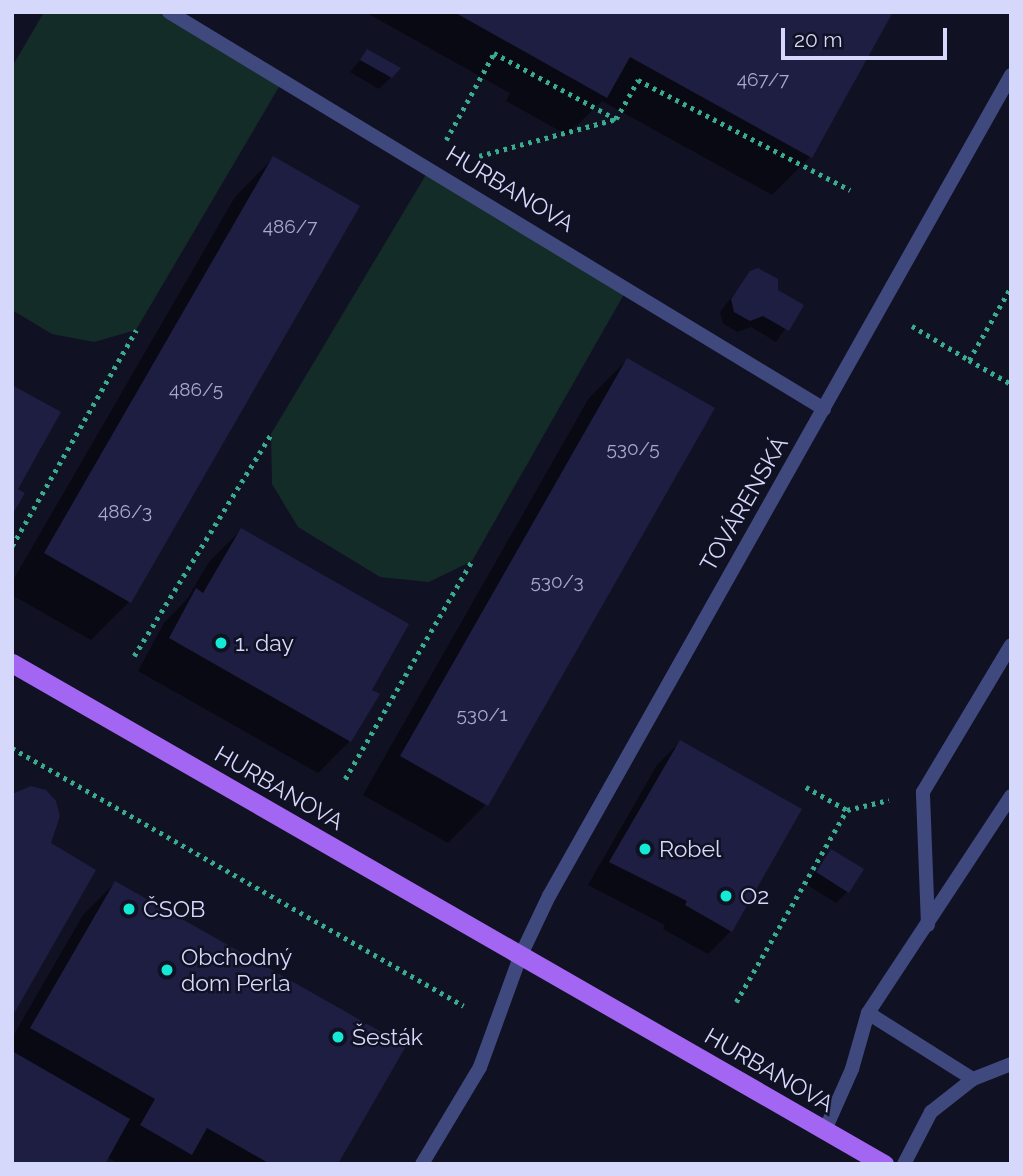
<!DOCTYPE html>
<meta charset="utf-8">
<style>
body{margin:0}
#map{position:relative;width:1023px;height:1176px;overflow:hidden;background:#101123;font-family:Raleway,sans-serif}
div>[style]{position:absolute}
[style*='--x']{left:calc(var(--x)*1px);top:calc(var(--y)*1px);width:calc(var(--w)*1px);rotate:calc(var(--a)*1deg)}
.green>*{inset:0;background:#142c27}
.shadow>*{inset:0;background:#0007}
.building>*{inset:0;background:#1e1e42}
.path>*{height:4.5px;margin-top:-2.25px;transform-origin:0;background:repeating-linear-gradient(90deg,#39ab8f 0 3.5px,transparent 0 8.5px)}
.service>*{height:14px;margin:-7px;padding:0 7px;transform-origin:7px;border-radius:7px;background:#3f497e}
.minor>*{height:14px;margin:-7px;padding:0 7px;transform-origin:7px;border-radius:7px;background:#3f497e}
.primary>*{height:19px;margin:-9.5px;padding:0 9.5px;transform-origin:9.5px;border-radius:9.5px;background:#a366f2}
.dots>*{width:19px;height:19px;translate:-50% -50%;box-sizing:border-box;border:4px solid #101123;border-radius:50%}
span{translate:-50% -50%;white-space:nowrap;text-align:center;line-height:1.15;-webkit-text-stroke:5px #101123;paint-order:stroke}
.number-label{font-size:19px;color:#a8aacd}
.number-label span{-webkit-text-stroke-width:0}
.street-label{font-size:23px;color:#d6d8fb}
.poi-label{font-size:23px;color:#d6d8fb}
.left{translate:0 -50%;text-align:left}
.frame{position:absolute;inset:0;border:14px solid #d6d8fb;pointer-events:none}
.scale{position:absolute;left:781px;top:28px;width:166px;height:32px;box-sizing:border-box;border:4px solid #d6d8fb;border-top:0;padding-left:9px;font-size:21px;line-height:24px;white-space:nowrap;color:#d6d8fb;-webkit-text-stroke:5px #101123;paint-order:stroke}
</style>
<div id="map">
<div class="green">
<div style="clip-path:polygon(44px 12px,169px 12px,283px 80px,136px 330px,94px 342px,52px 334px,12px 310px,12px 67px)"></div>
<div style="clip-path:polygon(430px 168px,627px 289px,472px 561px,429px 582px,380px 577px,298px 527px,272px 484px,271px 434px)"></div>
</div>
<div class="shadow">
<div style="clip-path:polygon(365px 12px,891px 12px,810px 157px,772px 195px,602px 101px,567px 135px,506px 101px,510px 93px)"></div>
<div style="clip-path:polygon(368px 51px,391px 77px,379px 89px,350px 72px)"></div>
<div style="clip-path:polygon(273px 158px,358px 207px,129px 602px,91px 640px,12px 595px,12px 582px,235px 197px)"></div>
<div style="clip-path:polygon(751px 272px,801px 306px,776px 342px,751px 327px,737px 332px,723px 323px,720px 312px)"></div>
<div style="clip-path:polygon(627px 360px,486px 804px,448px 843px,363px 795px,589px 398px)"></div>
<div style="clip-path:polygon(241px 530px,370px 691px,350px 741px,318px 773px,138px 671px,164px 623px,187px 599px,209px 562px)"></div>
<div style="clip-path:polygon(680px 742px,731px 931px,708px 954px,663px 929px,665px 925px,588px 885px,657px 765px)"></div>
<div style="clip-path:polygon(831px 851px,848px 891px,836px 903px,806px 884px)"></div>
<div style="clip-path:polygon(115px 883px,336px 1164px,119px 1164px,107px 1157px,12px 1164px,12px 1038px,83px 915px)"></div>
</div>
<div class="building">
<div style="clip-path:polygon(454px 12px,893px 12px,812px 158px,630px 57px,607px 98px)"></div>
<div style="clip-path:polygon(367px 49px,401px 68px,392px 78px,360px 60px)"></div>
<div style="clip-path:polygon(273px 156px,360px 206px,131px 603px,44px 553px)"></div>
<div style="clip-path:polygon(758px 268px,778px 279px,778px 290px,804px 305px,789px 331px,763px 316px,750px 321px,734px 312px,731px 299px,750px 271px)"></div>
<div style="clip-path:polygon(627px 358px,715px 408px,488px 806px,400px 756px)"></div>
<div style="clip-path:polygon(12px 385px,61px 412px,18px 489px,25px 493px,12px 515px)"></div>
<div style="clip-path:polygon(241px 528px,409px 624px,372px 690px,380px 694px,351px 742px,169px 638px,196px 588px,203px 593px)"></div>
<div style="clip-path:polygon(680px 740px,802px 809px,732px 932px,685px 905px,687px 901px,609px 862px)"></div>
<div style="clip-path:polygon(31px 786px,46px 790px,56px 801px,60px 816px,51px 843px,96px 870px,12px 1017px,12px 794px)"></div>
<div style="clip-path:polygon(831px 849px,864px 869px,849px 893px,816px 872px)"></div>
<div style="clip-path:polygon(115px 881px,406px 1046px,338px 1164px,270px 1164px,207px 1128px,192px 1155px,140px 1125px,155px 1099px,30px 1028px)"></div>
<div style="clip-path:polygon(12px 1051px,130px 1119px,105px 1164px,12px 1164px)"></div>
</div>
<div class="path">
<div style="--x:446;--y:140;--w:99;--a:-61.1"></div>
<div style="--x:494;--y:53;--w:139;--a:28.4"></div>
<div style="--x:479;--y:156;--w:142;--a:-15.1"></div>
<div style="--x:616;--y:119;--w:45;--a:-60.6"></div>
<div style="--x:638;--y:80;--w:239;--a:27.4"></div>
<div style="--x:912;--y:326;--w:66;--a:30.8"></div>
<div style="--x:969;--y:360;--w:84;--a:-60.1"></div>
<div style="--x:969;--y:360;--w:48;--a:29.7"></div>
<div style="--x:12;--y:546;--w:249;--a:-60.1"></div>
<div style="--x:134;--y:656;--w:261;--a:-58.3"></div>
<div style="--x:12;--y:748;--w:520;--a:29.72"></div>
<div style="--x:345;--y:779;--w:252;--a:-59.8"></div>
<div style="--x:806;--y:787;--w:47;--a:29.3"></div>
<div style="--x:736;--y:1002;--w:222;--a:-60"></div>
<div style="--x:847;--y:810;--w:43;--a:-13.4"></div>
</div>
<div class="service">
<div style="--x:1011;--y:796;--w:260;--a:123.4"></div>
<div style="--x:868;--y:1013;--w:124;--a:32.2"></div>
<div style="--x:973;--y:1079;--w:41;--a:-21.5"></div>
<div style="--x:928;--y:925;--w:133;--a:-92.2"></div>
<div style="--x:923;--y:792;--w:171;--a:-59.1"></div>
<div style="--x:825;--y:1130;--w:67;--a:-66.1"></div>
<div style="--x:852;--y:1069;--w:58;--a:-74.1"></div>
<div style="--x:904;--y:1164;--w:59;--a:-62.6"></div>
<div style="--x:931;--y:1112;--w:53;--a:-38.2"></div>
</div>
<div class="minor">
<div style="--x:169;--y:12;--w:766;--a:31.22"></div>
<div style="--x:422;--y:1164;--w:113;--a:-59.1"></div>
<div style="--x:480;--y:1067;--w:117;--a:-70"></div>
<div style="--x:520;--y:957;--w:68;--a:-64.6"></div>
<div style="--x:549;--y:896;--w:942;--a:-60.63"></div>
</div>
<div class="primary">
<div style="--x:12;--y:663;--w:1006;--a:29.88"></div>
</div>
<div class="dots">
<div style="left:221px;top:643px;background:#14e9d5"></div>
<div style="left:645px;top:849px;background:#14e9d5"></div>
<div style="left:726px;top:896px;background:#14e9d5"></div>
<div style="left:129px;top:909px;background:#14e9d5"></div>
<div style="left:167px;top:970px;background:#14e9d5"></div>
<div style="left:338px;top:1037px;background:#14e9d5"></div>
</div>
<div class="number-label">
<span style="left:763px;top:80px">467/7</span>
<span style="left:290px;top:227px">486/7</span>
<span style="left:196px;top:390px">486/5</span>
<span style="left:633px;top:449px">530/5</span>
<span style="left:125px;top:512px">486/3</span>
<span style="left:557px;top:582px">530/3</span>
<span style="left:482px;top:715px">530/1</span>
</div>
<div class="street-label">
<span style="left:510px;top:189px;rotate:31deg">HURBANOVA</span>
<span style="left:744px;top:504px;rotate:-60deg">TOVÁRENSKÁ</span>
<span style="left:279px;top:788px;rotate:30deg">HURBANOVA</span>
<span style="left:769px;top:1070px;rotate:30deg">HURBANOVA</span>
</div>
<div class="poi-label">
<span class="left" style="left:235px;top:643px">1. day</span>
<span class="left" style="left:659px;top:849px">Robel</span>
<span class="left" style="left:740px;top:896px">O2</span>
<span class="left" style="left:143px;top:909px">ČSOB</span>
<span class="left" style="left:181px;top:970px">Obchodný<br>dom Perla</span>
<span class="left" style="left:352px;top:1037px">Šesták</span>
</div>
<div class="frame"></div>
<div class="scale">20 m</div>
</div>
